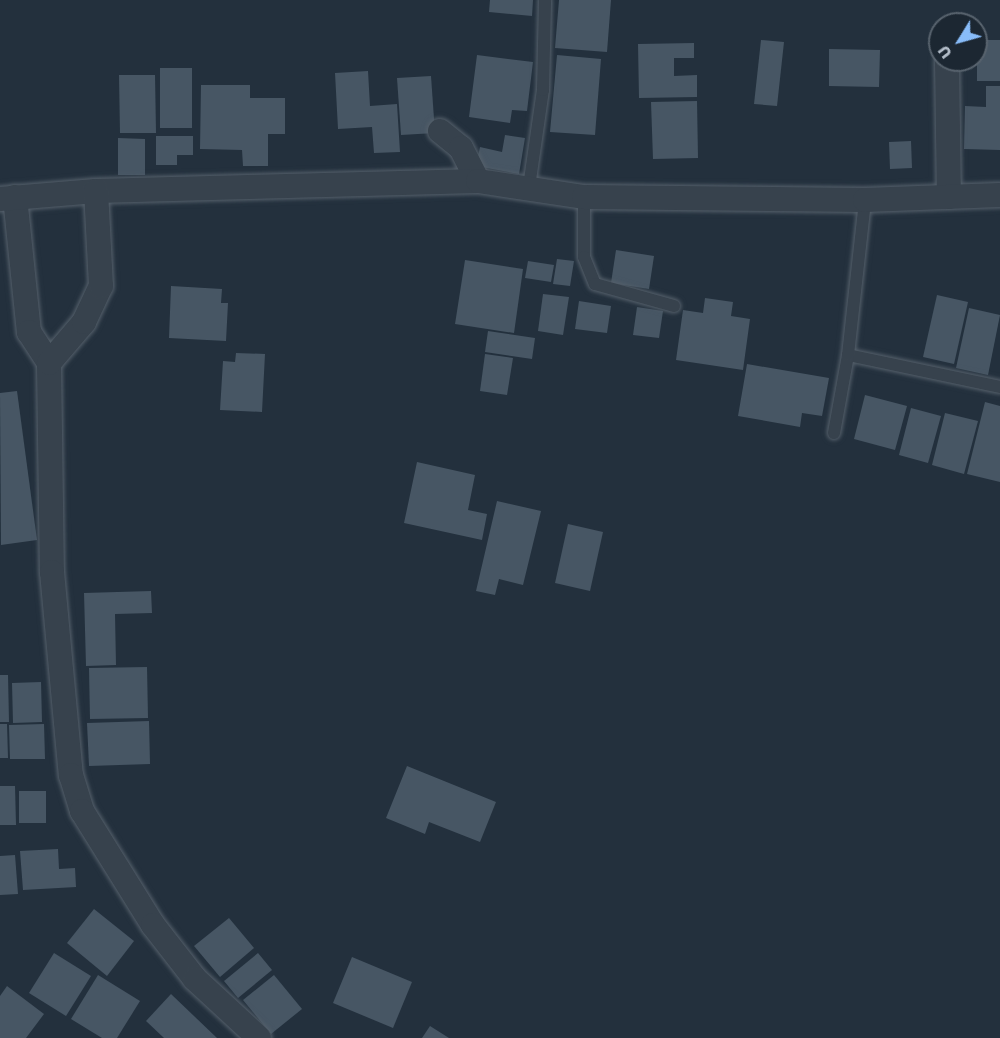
<!DOCTYPE html>
<style>
body{margin:0}
#map{position:relative;width:1000px;height:1038px;overflow:hidden;background:#23303d;font-family:Poppins,sans-serif}
div>[style]{position:absolute}
[style*='--x']{left:calc(var(--x)*1px);top:calc(var(--y)*1px);width:calc(var(--w)*1px);rotate:calc(var(--a)*1deg)}
.building>*{inset:0;background:#475664}
.roads{filter:drop-shadow(0 0 2px #55606b) drop-shadow(0 0 2px #55606b)}
.service>*{height:12px;margin:-6px;padding:0 6px;transform-origin:6px;border-radius:6px;background:#37424d}
.minor>*{height:24px;margin:-12px;padding:0 12px;transform-origin:12px;border-radius:12px;background:#37424d}
span{translate:-50% -50%;white-space:nowrap;text-align:center;line-height:1.15;-webkit-text-stroke:4.5px #1c2732;paint-order:stroke}
.north{position:absolute;left:928px;top:12px;width:60px;height:60px;box-sizing:border-box;background:#1c2732;border:2px solid #58636e;border-radius:50%;rotate:233deg;font-size:16px;font-weight:700;line-height:24px;text-align:center;color:#b3bdc9}
.north::after{content:'';display:block;margin:auto;width:21px;height:27px;background:#88bcf9;clip-path:polygon(50% 0,100% 100%,50% 72%,0 100%)}
</style>
<div id="map">
<div class="building">
<div style="clip-path:polygon(490px 0,533px 0,532px 16px,489px 12px)"></div>
<div style="clip-path:polygon(559px 0,611px 0,607px 52px,555px 48px)"></div>
<div style="clip-path:polygon(761px 40px,784px 42px,777px 106px,754px 104px)"></div>
<div style="clip-path:polygon(977px 40px,1000px 40px,1000px 81px,977px 81px)"></div>
<div style="clip-path:polygon(694px 43px,694px 58px,674px 58px,674px 76px,697px 75px,697px 97px,639px 98px,638px 44px)"></div>
<div style="clip-path:polygon(829px 49px,880px 50px,879px 87px,829px 86px)"></div>
<div style="clip-path:polygon(477px 55px,533px 62px,527px 111px,512px 110px,510px 123px,469px 117px)"></div>
<div style="clip-path:polygon(557px 55px,601px 59px,595px 135px,550px 132px)"></div>
<div style="clip-path:polygon(160px 68px,192px 68px,192px 128px,160px 128px)"></div>
<div style="clip-path:polygon(368px 71px,370px 106px,397px 104px,400px 152px,374px 153px,372px 127px,338px 129px,335px 73px)"></div>
<div style="clip-path:polygon(119px 75px,155px 75px,156px 133px,120px 133px)"></div>
<div style="clip-path:polygon(431px 76px,435px 133px,401px 135px,397px 78px)"></div>
<div style="clip-path:polygon(201px 85px,250px 85px,250px 98px,285px 98px,285px 134px,268px 134px,268px 166px,243px 166px,242px 150px,200px 149px)"></div>
<div style="clip-path:polygon(986px 86px,1000px 86px,1000px 150px,964px 149px,965px 106px,986px 107px)"></div>
<div style="clip-path:polygon(697px 101px,698px 158px,653px 159px,651px 102px)"></div>
<div style="clip-path:polygon(505px 135px,525px 138px,519px 174px,476px 166px,480px 147px,502px 152px)"></div>
<div style="clip-path:polygon(156px 136px,193px 136px,193px 155px,177px 155px,177px 165px,156px 165px)"></div>
<div style="clip-path:polygon(118px 138px,145px 139px,145px 175px,118px 175px)"></div>
<div style="clip-path:polygon(911px 141px,912px 168px,890px 169px,889px 142px)"></div>
<div style="clip-path:polygon(616px 250px,654px 256px,649px 289px,611px 283px)"></div>
<div style="clip-path:polygon(557px 259px,574px 261px,570px 286px,553px 284px)"></div>
<div style="clip-path:polygon(465px 260px,523px 269px,514px 333px,455px 324px)"></div>
<div style="clip-path:polygon(528px 261px,554px 265px,551px 282px,525px 278px)"></div>
<div style="clip-path:polygon(171px 286px,222px 289px,221px 303px,228px 303px,226px 341px,169px 338px)"></div>
<div style="clip-path:polygon(543px 294px,569px 297px,563px 335px,538px 331px)"></div>
<div style="clip-path:polygon(937px 295px,968px 302px,954px 364px,923px 357px)"></div>
<div style="clip-path:polygon(705px 298px,733px 302px,731px 316px,750px 319px,743px 370px,676px 360px,683px 310px,703px 313px)"></div>
<div style="clip-path:polygon(579px 301px,611px 306px,607px 333px,575px 329px)"></div>
<div style="clip-path:polygon(637px 307px,663px 311px,659px 338px,633px 335px)"></div>
<div style="clip-path:polygon(969px 308px,1000px 315px,988px 375px,956px 368px)"></div>
<div style="clip-path:polygon(488px 331px,535px 338px,532px 359px,485px 352px)"></div>
<div style="clip-path:polygon(236px 353px,265px 354px,262px 412px,220px 410px,223px 361px,235px 362px)"></div>
<div style="clip-path:polygon(485px 354px,513px 358px,507px 395px,480px 391px)"></div>
<div style="clip-path:polygon(747px 364px,829px 378px,822px 416px,802px 413px,800px 427px,738px 416px)"></div>
<div style="clip-path:polygon(17px 391px,37px 540px,1px 545px,0 393px)"></div>
<div style="clip-path:polygon(865px 395px,907px 406px,895px 450px,854px 439px)"></div>
<div style="clip-path:polygon(985px 402px,1000px 406px,1000px 482px,967px 474px)"></div>
<div style="clip-path:polygon(911px 408px,941px 416px,928px 463px,899px 455px)"></div>
<div style="clip-path:polygon(945px 413px,978px 421px,964px 474px,932px 465px)"></div>
<div style="clip-path:polygon(417px 462px,475px 475px,468px 510px,487px 514px,482px 540px,404px 523px)"></div>
<div style="clip-path:polygon(497px 501px,541px 511px,523px 585px,499px 579px,495px 595px,476px 591px)"></div>
<div style="clip-path:polygon(568px 524px,603px 532px,590px 591px,555px 583px)"></div>
<div style="clip-path:polygon(151px 591px,152px 613px,115px 614px,116px 665px,86px 666px,84px 593px)"></div>
<div style="clip-path:polygon(147px 667px,148px 718px,90px 719px,89px 668px)"></div>
<div style="clip-path:polygon(0 675px,8px 675px,9px 722px,0 722px)"></div>
<div style="clip-path:polygon(41px 682px,42px 722px,13px 723px,12px 683px)"></div>
<div style="clip-path:polygon(149px 721px,150px 764px,89px 766px,87px 723px)"></div>
<div style="clip-path:polygon(0 724px,7px 724px,8px 758px,0 758px)"></div>
<div style="clip-path:polygon(44px 724px,45px 759px,10px 759px,9px 725px)"></div>
<div style="clip-path:polygon(407px 766px,496px 802px,480px 842px,429px 822px,425px 834px,386px 818px)"></div>
<div style="clip-path:polygon(0 786px,15px 786px,16px 825px,0 825px)"></div>
<div style="clip-path:polygon(19px 791px,46px 791px,46px 823px,19px 823px)"></div>
<div style="clip-path:polygon(58px 849px,59px 869px,75px 868px,76px 887px,23px 890px,20px 851px)"></div>
<div style="clip-path:polygon(15px 855px,18px 894px,0 895px,0 856px)"></div>
<div style="clip-path:polygon(94px 909px,134px 941px,107px 976px,67px 943px)"></div>
<div style="clip-path:polygon(229px 918px,254px 948px,220px 977px,194px 946px)"></div>
<div style="clip-path:polygon(54px 953px,91px 976px,66px 1016px,29px 993px)"></div>
<div style="clip-path:polygon(258px 953px,272px 970px,238px 998px,224px 981px)"></div>
<div style="clip-path:polygon(352px 957px,412px 982px,393px 1028px,333px 1003px)"></div>
<div style="clip-path:polygon(98px 975px,140px 1001px,117px 1038px,102px 1038px,71px 1019px)"></div>
<div style="clip-path:polygon(274px 975px,302px 1009px,271px 1034px,243px 1000px)"></div>
<div style="clip-path:polygon(7px 986px,44px 1014px,26px 1038px,0 1038px,0 996px)"></div>
<div style="clip-path:polygon(171px 994px,217px 1038px,164px 1038px,146px 1021px)"></div>
<div style="clip-path:polygon(430px 1026px,449px 1038px,422px 1038px)"></div>
</div>
<div class="roads">
<div class="service">
<div style="--x:529;--y:187;--w:98;--a:-81.8"></div>
<div style="--x:543;--y:90;--w:90;--a:-88.7"></div>
<div style="--x:584;--y:197;--w:60;--a:90"></div>
<div style="--x:584;--y:257;--w:29;--a:68"></div>
<div style="--x:595;--y:284;--w:82;--a:15.6"></div>
<div style="--x:848;--y:355;--w:155;--a:11.9"></div>
<div style="--x:834;--y:433;--w:79;--a:-79.8"></div>
<div style="--x:848;--y:355;--w:156;--a:-83.7"></div>
</div>
<div class="minor">
<div style="--x:947;--y:60;--w:137;--a:89.2"></div>
<div style="--x:440;--y:131;--w:27;--a:39"></div>
<div style="--x:461;--y:148;--w:37;--a:63"></div>
<div style="--x:15;--y:197;--w:136;--a:84.1"></div>
<div style="--x:29;--y:332;--w:37;--a:57"></div>
<div style="--x:49;--y:363;--w:209;--a:89.2"></div>
<div style="--x:52;--y:572;--w:204;--a:84.7"></div>
<div style="--x:71;--y:775;--w:38;--a:73"></div>
<div style="--x:82;--y:811;--w:134;--a:58.1"></div>
<div style="--x:153;--y:925;--w:68;--a:52.1"></div>
<div style="--x:195;--y:979;--w:87;--a:42.7"></div>
<div style="--x:0;--y:199;--w:96;--a:-4.8"></div>
<div style="--x:96;--y:191;--w:382;--a:-1.5"></div>
<div style="--x:478;--y:181;--w:107;--a:8.6"></div>
<div style="--x:584;--y:197;--w:281;--a:0.6"></div>
<div style="--x:865;--y:200;--w:135;--a:-2.1"></div>
<div style="--x:49;--y:363;--w:54;--a:-49.5"></div>
<div style="--x:84;--y:322;--w:40;--a:-65"></div>
<div style="--x:101;--y:286;--w:95;--a:-93"></div>
</div>
</div>
<div class="north">U</div>
</div>
